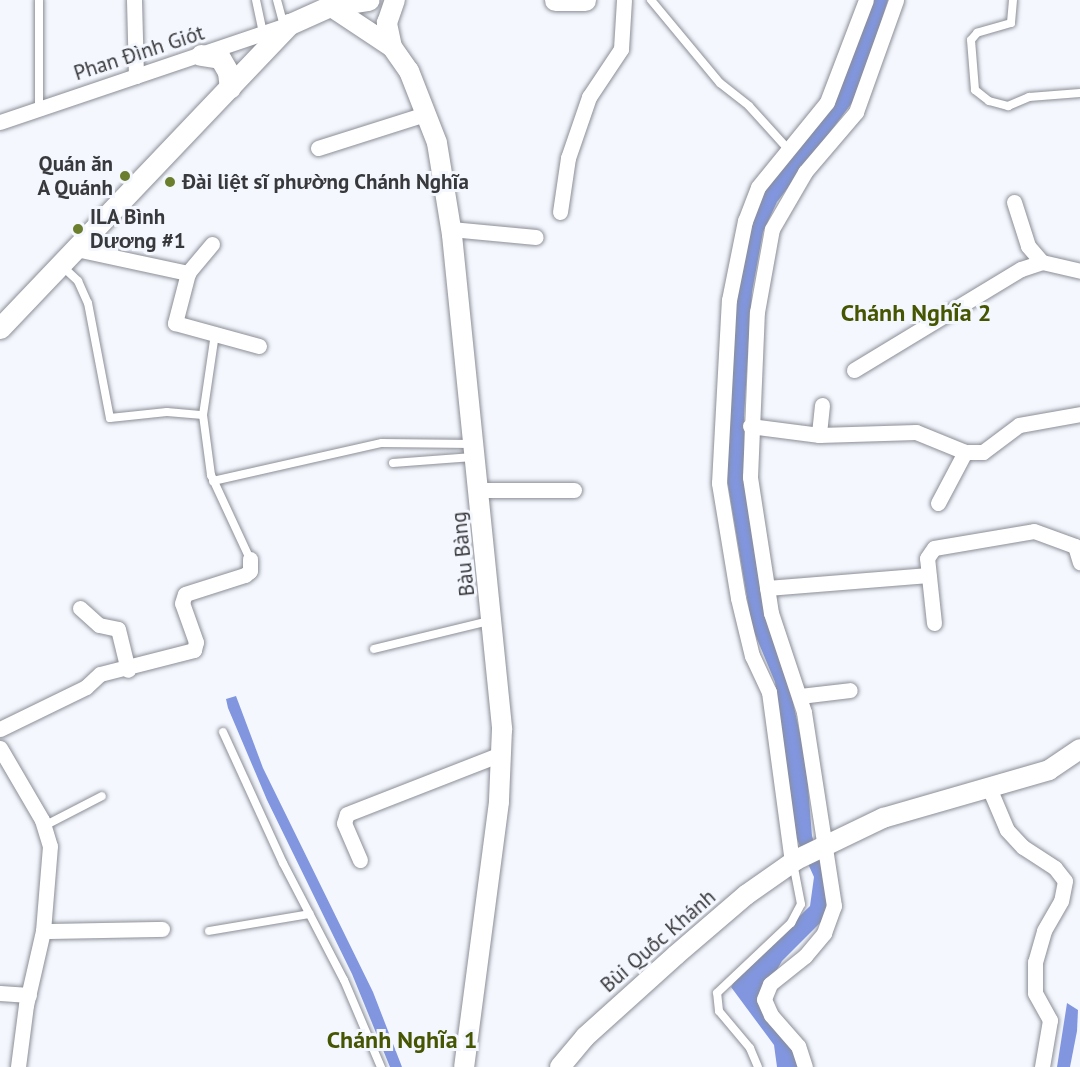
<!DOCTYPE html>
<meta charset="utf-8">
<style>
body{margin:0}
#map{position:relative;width:1080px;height:1067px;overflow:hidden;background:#f4f7fe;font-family:"PT Sans",sans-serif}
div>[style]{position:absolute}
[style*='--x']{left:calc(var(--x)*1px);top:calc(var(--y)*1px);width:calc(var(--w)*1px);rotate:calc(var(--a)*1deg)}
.water>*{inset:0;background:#8196de}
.roads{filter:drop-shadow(0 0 2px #8b8e96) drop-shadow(0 0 2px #8b8e96)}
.service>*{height:8px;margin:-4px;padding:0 4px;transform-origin:4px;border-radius:4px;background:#fff}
.minor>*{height:15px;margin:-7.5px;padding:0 7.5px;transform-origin:7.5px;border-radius:7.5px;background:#fff}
.tertiary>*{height:20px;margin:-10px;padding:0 10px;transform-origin:10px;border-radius:10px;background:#fff}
.secondary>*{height:21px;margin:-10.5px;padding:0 10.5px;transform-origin:10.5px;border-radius:10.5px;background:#fff}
.dots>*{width:16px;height:16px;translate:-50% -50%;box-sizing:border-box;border:3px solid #f4f7fe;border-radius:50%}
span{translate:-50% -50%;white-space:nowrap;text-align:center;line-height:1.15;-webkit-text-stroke:6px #f4f7fe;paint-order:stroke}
.street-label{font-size:21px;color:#38393d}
.poi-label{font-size:21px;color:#38393d;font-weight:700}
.right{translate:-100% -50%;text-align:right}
.left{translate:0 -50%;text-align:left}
.quarter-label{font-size:24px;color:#465502;font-weight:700}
</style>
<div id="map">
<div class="water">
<div style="clip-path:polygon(868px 0,888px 0,858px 95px,777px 202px,763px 232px,752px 292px,744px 416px,745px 485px,806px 761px,812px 836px,830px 889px,830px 913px,782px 961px,760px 999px,788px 1039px,800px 1067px,777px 1067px,774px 1045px,731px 987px,738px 976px,810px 906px,814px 877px,796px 837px,775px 682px,752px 627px,727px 479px,735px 301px,750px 214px,780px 161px,838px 90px)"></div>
<div style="clip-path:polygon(236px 696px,263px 768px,373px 992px,402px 1067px,390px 1067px,352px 974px,267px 800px,228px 708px,226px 699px)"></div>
<div style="clip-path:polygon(1067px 1003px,1078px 1010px,1077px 1031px,1070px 1067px,1057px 1067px)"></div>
</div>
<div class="roads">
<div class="service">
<div style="--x:39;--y:0;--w:107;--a:90"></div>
<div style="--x:256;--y:0;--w:34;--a:78"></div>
<div style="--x:277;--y:0;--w:27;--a:75"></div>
<div style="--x:651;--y:0;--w:108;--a:50.3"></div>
<div style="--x:720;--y:83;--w:37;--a:38"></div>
<div style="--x:749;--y:106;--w:58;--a:47.8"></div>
<div style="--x:1013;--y:0;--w:23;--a:95"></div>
<div style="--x:1011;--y:23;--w:35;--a:164"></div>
<div style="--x:977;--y:33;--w:9;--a:131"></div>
<div style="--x:971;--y:40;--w:50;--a:85.4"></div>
<div style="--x:975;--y:90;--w:18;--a:38"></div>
<div style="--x:989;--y:101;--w:20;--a:15"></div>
<div style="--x:1008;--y:106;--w:23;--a:-23"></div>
<div style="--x:1029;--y:97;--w:51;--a:-4.5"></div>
<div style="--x:62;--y:266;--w:22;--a:43"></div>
<div style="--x:78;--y:281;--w:24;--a:66"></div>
<div style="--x:88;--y:303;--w:117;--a:79.2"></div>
<div style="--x:110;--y:418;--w:57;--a:-6"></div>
<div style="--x:167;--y:412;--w:36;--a:5"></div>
<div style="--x:203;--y:415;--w:61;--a:82.4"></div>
<div style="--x:211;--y:475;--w:93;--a:65.1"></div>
<div style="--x:203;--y:415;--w:82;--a:-81.6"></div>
<div style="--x:393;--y:463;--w:80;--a:-4.3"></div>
<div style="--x:213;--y:481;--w:173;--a:-12.7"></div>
<div style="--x:382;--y:443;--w:90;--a:0.6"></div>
<div style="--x:374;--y:649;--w:118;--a:-13.7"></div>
<div style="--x:223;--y:732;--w:144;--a:65.4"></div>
<div style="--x:283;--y:863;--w:132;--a:62.5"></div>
<div style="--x:344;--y:980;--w:95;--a:67"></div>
<div style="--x:44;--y:826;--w:65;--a:-27.3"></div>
<div style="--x:209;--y:931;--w:102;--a:-9.6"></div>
<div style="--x:758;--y:1067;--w:21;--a:-113"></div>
<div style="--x:750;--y:1048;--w:48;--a:-130"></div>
<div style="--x:719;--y:1011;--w:18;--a:-96"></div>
<div style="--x:717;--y:993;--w:102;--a:-43.4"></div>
<div style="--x:791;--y:923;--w:21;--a:-62"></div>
<div style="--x:801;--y:904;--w:42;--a:-101"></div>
</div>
<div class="minor">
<div style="--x:134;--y:0;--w:76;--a:88.5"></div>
<div style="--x:0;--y:122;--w:303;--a:-18.7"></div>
<div style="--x:318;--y:148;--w:112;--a:-17.6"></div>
<div style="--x:1014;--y:202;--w:46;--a:72.3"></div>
<div style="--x:1028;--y:246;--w:21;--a:49"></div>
<div style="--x:560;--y:212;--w:55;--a:-81.6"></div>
<div style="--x:568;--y:158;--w:65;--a:-71"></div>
<div style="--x:589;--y:97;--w:58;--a:-56.3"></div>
<div style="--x:621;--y:49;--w:49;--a:-86.5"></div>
<div style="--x:451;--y:229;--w:85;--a:5.4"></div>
<div style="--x:212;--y:244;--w:38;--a:130"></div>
<div style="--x:188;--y:273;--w:52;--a:104.6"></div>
<div style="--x:175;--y:323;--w:87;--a:15.3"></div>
<div style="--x:76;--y:249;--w:115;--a:12.1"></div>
<div style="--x:854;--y:370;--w:195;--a:-31.2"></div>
<div style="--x:1021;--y:269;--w:22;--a:-18"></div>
<div style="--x:1042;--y:262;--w:39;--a:13"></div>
<div style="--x:822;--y:405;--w:30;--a:96"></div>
<div style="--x:819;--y:435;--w:97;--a:-1.8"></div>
<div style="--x:916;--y:432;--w:53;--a:22.2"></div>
<div style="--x:750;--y:426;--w:70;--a:7.4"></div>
<div style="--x:481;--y:490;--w:93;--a:0"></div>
<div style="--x:938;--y:503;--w:58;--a:-62.1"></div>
<div style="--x:965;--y:452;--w:18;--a:0"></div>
<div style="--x:983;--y:452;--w:45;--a:-36.9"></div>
<div style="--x:1019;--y:425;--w:62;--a:-10.2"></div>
<div style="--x:767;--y:588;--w:162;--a:-4.6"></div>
<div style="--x:80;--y:608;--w:25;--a:42"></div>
<div style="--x:99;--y:625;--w:19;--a:12"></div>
<div style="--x:118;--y:629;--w:42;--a:76.3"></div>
<div style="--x:934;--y:623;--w:65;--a:-96.1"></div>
<div style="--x:927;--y:558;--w:12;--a:-55"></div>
<div style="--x:934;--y:548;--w:101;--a:-9.6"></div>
<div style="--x:1034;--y:531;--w:44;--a:20.1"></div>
<div style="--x:1075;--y:546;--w:17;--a:73"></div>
<div style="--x:800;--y:696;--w:50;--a:-6.8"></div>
<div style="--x:0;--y:729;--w:96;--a:-26"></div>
<div style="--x:86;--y:687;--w:19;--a:-43"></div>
<div style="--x:100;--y:674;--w:97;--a:-14.3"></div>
<div style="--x:194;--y:650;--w:8;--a:-76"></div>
<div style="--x:196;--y:642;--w:41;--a:-109.7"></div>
<div style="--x:182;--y:603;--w:9;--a:-72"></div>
<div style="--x:185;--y:594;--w:63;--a:-17.6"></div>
<div style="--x:245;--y:575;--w:6;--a:-39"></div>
<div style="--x:250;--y:571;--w:12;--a:-90"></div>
<div style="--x:0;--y:748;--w:83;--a:59.7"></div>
<div style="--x:42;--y:820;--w:27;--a:73"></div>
<div style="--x:50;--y:846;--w:85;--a:94.7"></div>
<div style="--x:43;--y:931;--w:76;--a:102.9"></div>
<div style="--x:26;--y:1005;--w:63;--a:97.4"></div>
<div style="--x:990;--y:790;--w:43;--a:67"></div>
<div style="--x:1007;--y:830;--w:23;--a:47"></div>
<div style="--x:1023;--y:847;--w:38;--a:33"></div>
<div style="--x:1055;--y:868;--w:16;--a:52"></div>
<div style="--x:1065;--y:881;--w:20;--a:101"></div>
<div style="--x:1061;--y:901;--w:34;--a:120"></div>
<div style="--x:1044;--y:931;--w:32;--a:106"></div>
<div style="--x:1035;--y:962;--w:31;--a:90"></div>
<div style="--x:1035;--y:993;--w:31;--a:61"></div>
<div style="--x:1050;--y:1020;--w:48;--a:99.7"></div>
<div style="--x:360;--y:860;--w:40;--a:-113.4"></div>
<div style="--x:344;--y:823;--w:9;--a:-72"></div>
<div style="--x:347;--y:814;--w:165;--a:-21.3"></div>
<div style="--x:792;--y:862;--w:172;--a:-97.7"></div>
<div style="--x:769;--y:692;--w:40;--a:-115"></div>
<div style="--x:752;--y:656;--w:60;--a:-103.6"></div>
<div style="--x:738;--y:598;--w:117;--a:-99.4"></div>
<div style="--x:719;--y:483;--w:183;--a:-86.9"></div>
<div style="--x:729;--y:300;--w:81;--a:-78.6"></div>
<div style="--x:745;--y:221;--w:36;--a:-69"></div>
<div style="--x:758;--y:187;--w:109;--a:-50.9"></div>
<div style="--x:827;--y:102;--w:109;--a:-69.1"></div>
<div style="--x:43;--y:931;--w:119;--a:-1"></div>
<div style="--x:0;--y:993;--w:29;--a:4"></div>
<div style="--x:805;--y:1067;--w:22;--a:-108"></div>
<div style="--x:798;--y:1046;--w:41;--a:-131.1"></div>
<div style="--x:771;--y:1015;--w:17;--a:-114"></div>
<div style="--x:764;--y:999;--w:16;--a:-68"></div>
<div style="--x:770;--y:984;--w:45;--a:-38.7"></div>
<div style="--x:805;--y:956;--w:30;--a:-50"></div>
<div style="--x:824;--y:933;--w:29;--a:-70"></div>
<div style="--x:834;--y:906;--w:196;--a:-98.8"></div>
<div style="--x:804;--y:712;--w:104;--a:-108.4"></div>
<div style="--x:771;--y:613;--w:138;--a:-98.8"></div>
<div style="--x:750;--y:477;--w:165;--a:-87.6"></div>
<div style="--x:757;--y:312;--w:84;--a:-79.8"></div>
<div style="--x:772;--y:229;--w:66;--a:-59.9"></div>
<div style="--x:805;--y:172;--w:79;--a:-49.6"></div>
<div style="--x:856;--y:112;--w:119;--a:-70.3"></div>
</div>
<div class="tertiary">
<div style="--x:330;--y:6;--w:74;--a:33.5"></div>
<div style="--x:392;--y:47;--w:29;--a:55"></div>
<div style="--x:409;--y:71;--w:77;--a:68.7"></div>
<div style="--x:437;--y:143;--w:93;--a:80.7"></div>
<div style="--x:452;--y:235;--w:497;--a:84.2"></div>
<div style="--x:502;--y:729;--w:73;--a:92.4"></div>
<div style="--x:499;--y:802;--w:267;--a:97.5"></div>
<div style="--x:392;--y:47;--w:25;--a:-102"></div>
<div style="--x:387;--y:23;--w:24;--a:-71"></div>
<div style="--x:560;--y:1067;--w:39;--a:-50"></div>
<div style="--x:585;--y:1037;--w:122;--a:-42"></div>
<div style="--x:676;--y:955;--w:92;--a:-40.6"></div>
<div style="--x:746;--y:895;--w:61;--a:-35"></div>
<div style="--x:796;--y:860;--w:97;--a:-25.8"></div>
<div style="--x:883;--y:818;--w:173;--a:-16.1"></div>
<div style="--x:1049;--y:770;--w:37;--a:-34"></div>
</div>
<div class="secondary">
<div style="--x:555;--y:0;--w:30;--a:0"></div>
<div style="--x:201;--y:55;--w:19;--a:9"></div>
<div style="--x:220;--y:58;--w:16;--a:60"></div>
<div style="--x:228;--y:72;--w:16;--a:83"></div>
<div style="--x:0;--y:328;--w:420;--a:-46.4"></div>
<div style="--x:290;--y:24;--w:44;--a:-24.2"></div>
<div style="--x:330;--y:6;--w:39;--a:-9"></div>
</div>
</div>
<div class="dots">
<div style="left:125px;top:176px;background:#6b7e2d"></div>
<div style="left:170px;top:182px;background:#6b7e2d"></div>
<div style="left:78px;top:229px;background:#6b7e2d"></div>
</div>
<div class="street-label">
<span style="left:139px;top:53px;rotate:-18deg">Phan Đình Giót</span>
<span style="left:463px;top:554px;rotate:-96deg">Bàu Bàng</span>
<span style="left:658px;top:941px;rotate:-41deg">Bùi Quốc Khánh</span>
</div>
<div class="poi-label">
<span class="right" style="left:113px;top:176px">Quán ăn<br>A Quánh</span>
<span class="left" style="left:182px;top:182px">Đài liệt sĩ phường Chánh Nghĩa</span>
<span class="left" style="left:90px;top:229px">ILA Bình<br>Dương #1</span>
</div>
<div class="quarter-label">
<span style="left:916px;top:313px">Chánh Nghĩa 2</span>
<span style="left:402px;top:1040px">Chánh Nghĩa 1</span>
</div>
</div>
